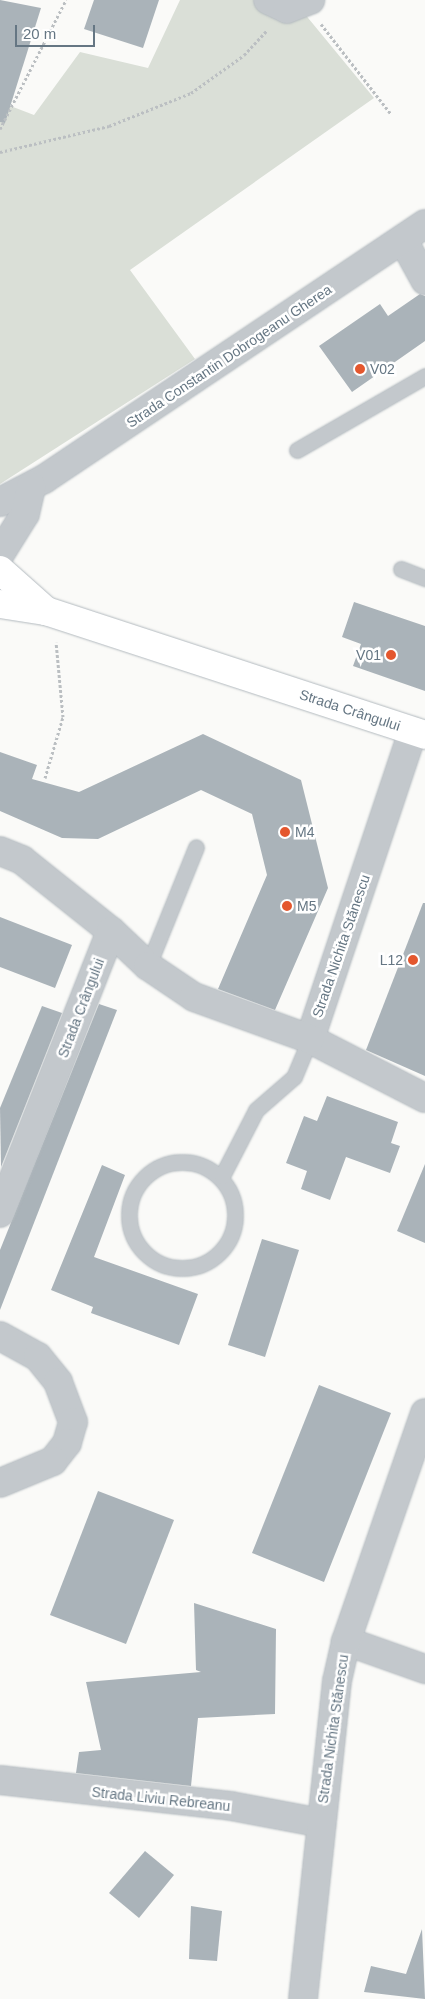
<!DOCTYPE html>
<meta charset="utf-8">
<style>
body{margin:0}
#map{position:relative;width:425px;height:1999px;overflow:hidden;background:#fafaf8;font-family:Helvetica,sans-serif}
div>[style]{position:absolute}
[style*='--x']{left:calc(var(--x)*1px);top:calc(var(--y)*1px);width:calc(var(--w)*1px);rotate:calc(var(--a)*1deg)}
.green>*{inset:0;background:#dadfd7}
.building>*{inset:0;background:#aab3b9}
.path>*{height:3px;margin-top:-1.5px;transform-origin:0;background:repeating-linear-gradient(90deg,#bbbfc2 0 2.5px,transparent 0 5px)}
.roads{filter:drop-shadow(0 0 1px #b3babf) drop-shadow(0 0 1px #b3babf)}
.service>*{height:15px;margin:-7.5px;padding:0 7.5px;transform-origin:7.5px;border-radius:7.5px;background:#c3c8cc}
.service>.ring{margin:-7.5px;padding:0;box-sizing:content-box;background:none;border:15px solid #c3c8cc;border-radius:50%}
.minor>*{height:28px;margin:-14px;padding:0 14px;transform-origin:14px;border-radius:14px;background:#c3c8cc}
.secondary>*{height:28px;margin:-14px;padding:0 14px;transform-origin:14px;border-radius:14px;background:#fff}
.dots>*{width:14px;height:14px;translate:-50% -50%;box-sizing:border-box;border:2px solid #fff;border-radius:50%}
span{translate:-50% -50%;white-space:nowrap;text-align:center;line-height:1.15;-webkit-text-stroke:5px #fff;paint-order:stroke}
.street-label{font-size:14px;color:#657683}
.poi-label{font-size:14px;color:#657683}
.left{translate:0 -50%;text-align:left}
.right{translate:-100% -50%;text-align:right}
.scale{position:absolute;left:15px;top:25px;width:80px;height:22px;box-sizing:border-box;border:2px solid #657683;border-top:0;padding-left:6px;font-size:15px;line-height:18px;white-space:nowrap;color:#657683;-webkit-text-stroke:4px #fff;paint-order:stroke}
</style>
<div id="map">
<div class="green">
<div style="clip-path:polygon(180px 0,253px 0,304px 13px,374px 98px,130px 270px,195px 359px,0 484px,0 102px,34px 115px,80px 52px,148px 68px)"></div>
</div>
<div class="building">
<div style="clip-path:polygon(0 0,41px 8px,5px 123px,0 122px)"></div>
<div style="clip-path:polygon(94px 0,159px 0,143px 48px,84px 29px)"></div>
<div style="clip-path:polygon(420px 294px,425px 296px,425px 341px,352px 392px,319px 346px,380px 304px,388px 316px)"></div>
<div style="clip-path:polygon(354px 602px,425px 626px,425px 691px,353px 666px,361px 644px,342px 637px)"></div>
<div style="clip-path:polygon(203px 734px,301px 780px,328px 888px,275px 1010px,218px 989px,267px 875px,252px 814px,201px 790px,98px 839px,62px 838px,0 811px,0 752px,37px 765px,32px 779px,79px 792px)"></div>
<div style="clip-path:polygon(423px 903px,425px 903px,425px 1076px,366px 1050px)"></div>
<div style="clip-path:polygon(0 917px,72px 945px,55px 988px,0 967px)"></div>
<div style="clip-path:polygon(99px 1004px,117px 1010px,0 1310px,0 1250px)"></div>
<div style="clip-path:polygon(42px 1006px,62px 1013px,1px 1167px,0 1108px)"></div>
<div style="clip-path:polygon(327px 1096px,398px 1122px,391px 1143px,400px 1146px,390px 1173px,346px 1157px,330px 1200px,301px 1189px,307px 1171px,286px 1163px,304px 1116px,317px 1121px)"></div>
<div style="clip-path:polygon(425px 1164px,425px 1243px,397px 1231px)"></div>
<div style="clip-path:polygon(102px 1165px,125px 1175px,94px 1257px,198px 1294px,179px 1345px,91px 1313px,93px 1307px,51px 1290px)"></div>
<div style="clip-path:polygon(262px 1239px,299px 1250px,265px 1357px,228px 1345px)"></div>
<div style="clip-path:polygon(319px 1385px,391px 1413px,324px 1582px,252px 1553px)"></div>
<div style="clip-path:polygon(98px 1491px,174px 1520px,126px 1644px,50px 1615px)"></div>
<div style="clip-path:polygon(194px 1603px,276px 1629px,275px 1714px,198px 1718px,191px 1786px,76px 1773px,79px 1752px,101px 1750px,86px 1682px,201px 1672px,196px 1670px)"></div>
<div style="clip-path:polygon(145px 1851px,174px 1875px,139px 1918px,109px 1893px)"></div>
<div style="clip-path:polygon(191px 1906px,222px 1911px,217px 1961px,189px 1959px)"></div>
<div style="clip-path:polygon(422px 1929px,425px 1999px,364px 1992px,371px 1966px,406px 1974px)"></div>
</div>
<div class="path">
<div style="--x:321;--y:24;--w:114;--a:52.1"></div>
<div style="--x:0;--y:129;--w:145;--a:-62.9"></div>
<div style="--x:0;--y:152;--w:112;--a:-13.4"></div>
<div style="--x:109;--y:126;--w:88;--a:-21.9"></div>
<div style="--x:191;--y:93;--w:65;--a:-35.6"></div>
<div style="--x:244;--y:55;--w:34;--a:-47"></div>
<div style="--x:45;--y:778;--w:64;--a:-73.6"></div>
<div style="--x:63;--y:717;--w:75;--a:-95.3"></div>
</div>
<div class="roads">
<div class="service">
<div style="--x:297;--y:450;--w:148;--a:-30"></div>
<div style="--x:401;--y:569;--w:26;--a:21"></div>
<div style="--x:148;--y:966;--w:128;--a:-68"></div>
<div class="ring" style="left:129px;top:1162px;width:91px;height:91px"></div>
<div style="--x:222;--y:1176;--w:74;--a:-62.7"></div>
<div style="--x:256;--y:1110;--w:50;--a:-41"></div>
<div style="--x:294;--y:1077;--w:41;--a:-67.2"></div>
</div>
<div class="minor">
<div style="--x:268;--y:0;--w:21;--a:25"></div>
<div style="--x:287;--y:9;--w:25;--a:-21"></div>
<div style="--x:403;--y:240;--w:46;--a:61.2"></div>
<div style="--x:0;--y:502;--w:50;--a:-27.6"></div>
<div style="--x:44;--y:479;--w:458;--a:-33.8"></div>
<div style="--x:0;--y:554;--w:47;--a:-58"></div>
<div style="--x:25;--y:514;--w:28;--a:-77"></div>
<div style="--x:413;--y:731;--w:325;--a:108.5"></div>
<div style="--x:310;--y:1039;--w:129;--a:27.2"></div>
<div style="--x:0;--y:851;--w:24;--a:22"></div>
<div style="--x:22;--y:860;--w:114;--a:38.6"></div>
<div style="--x:111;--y:931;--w:303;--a:111.5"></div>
<div style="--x:111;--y:931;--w:51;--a:43.4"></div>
<div style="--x:148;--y:966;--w:55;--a:34"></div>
<div style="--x:194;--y:997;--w:123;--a:19.9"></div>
<div style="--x:0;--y:1336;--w:43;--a:28.9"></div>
<div style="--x:38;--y:1357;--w:32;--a:51"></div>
<div style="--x:58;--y:1382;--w:43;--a:69.4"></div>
<div style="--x:73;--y:1422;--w:22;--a:106"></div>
<div style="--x:67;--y:1443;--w:23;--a:128"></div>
<div style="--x:53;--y:1461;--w:57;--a:157.5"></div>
<div style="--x:346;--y:1641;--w:84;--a:19.5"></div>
<div style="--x:0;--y:1780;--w:232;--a:6.4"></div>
<div style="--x:231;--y:1806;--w:92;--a:10.7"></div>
<div style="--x:303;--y:1999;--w:320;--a:-83.9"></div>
<div style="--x:337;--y:1681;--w:41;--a:-77.3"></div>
<div style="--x:346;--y:1641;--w:241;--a:-70.9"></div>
</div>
<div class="secondary">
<div style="--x:0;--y:570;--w:62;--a:41.7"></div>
<div style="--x:0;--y:604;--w:47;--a:8.7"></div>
<div style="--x:46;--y:611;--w:399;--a:18.1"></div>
</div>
</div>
<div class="dots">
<div style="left:360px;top:369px;background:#e4572e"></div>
<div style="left:391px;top:655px;background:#e4572e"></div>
<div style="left:285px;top:832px;background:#e4572e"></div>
<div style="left:287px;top:906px;background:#e4572e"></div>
<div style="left:413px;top:960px;background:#e4572e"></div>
</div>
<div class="street-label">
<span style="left:229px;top:356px;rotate:-34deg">Strada Constantin Dobrogeanu Gherea</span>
<span style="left:350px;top:710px;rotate:18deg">Strada Crângului</span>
<span style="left:341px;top:946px;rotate:-71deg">Strada Nichita Stănescu</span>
<span style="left:81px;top:1008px;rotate:-69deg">Strada Crângului</span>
<span style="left:333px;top:1729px;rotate:-82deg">Strada Nichita Stănescu</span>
<span style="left:161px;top:1799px;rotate:6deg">Strada Liviu Rebreanu</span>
</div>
<div class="poi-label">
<span class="left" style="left:370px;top:369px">V02</span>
<span class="right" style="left:381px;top:655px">V01</span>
<span class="left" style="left:295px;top:832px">M4</span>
<span class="left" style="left:297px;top:906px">M5</span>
<span class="right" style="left:403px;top:960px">L12</span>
</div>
<div class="scale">20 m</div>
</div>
